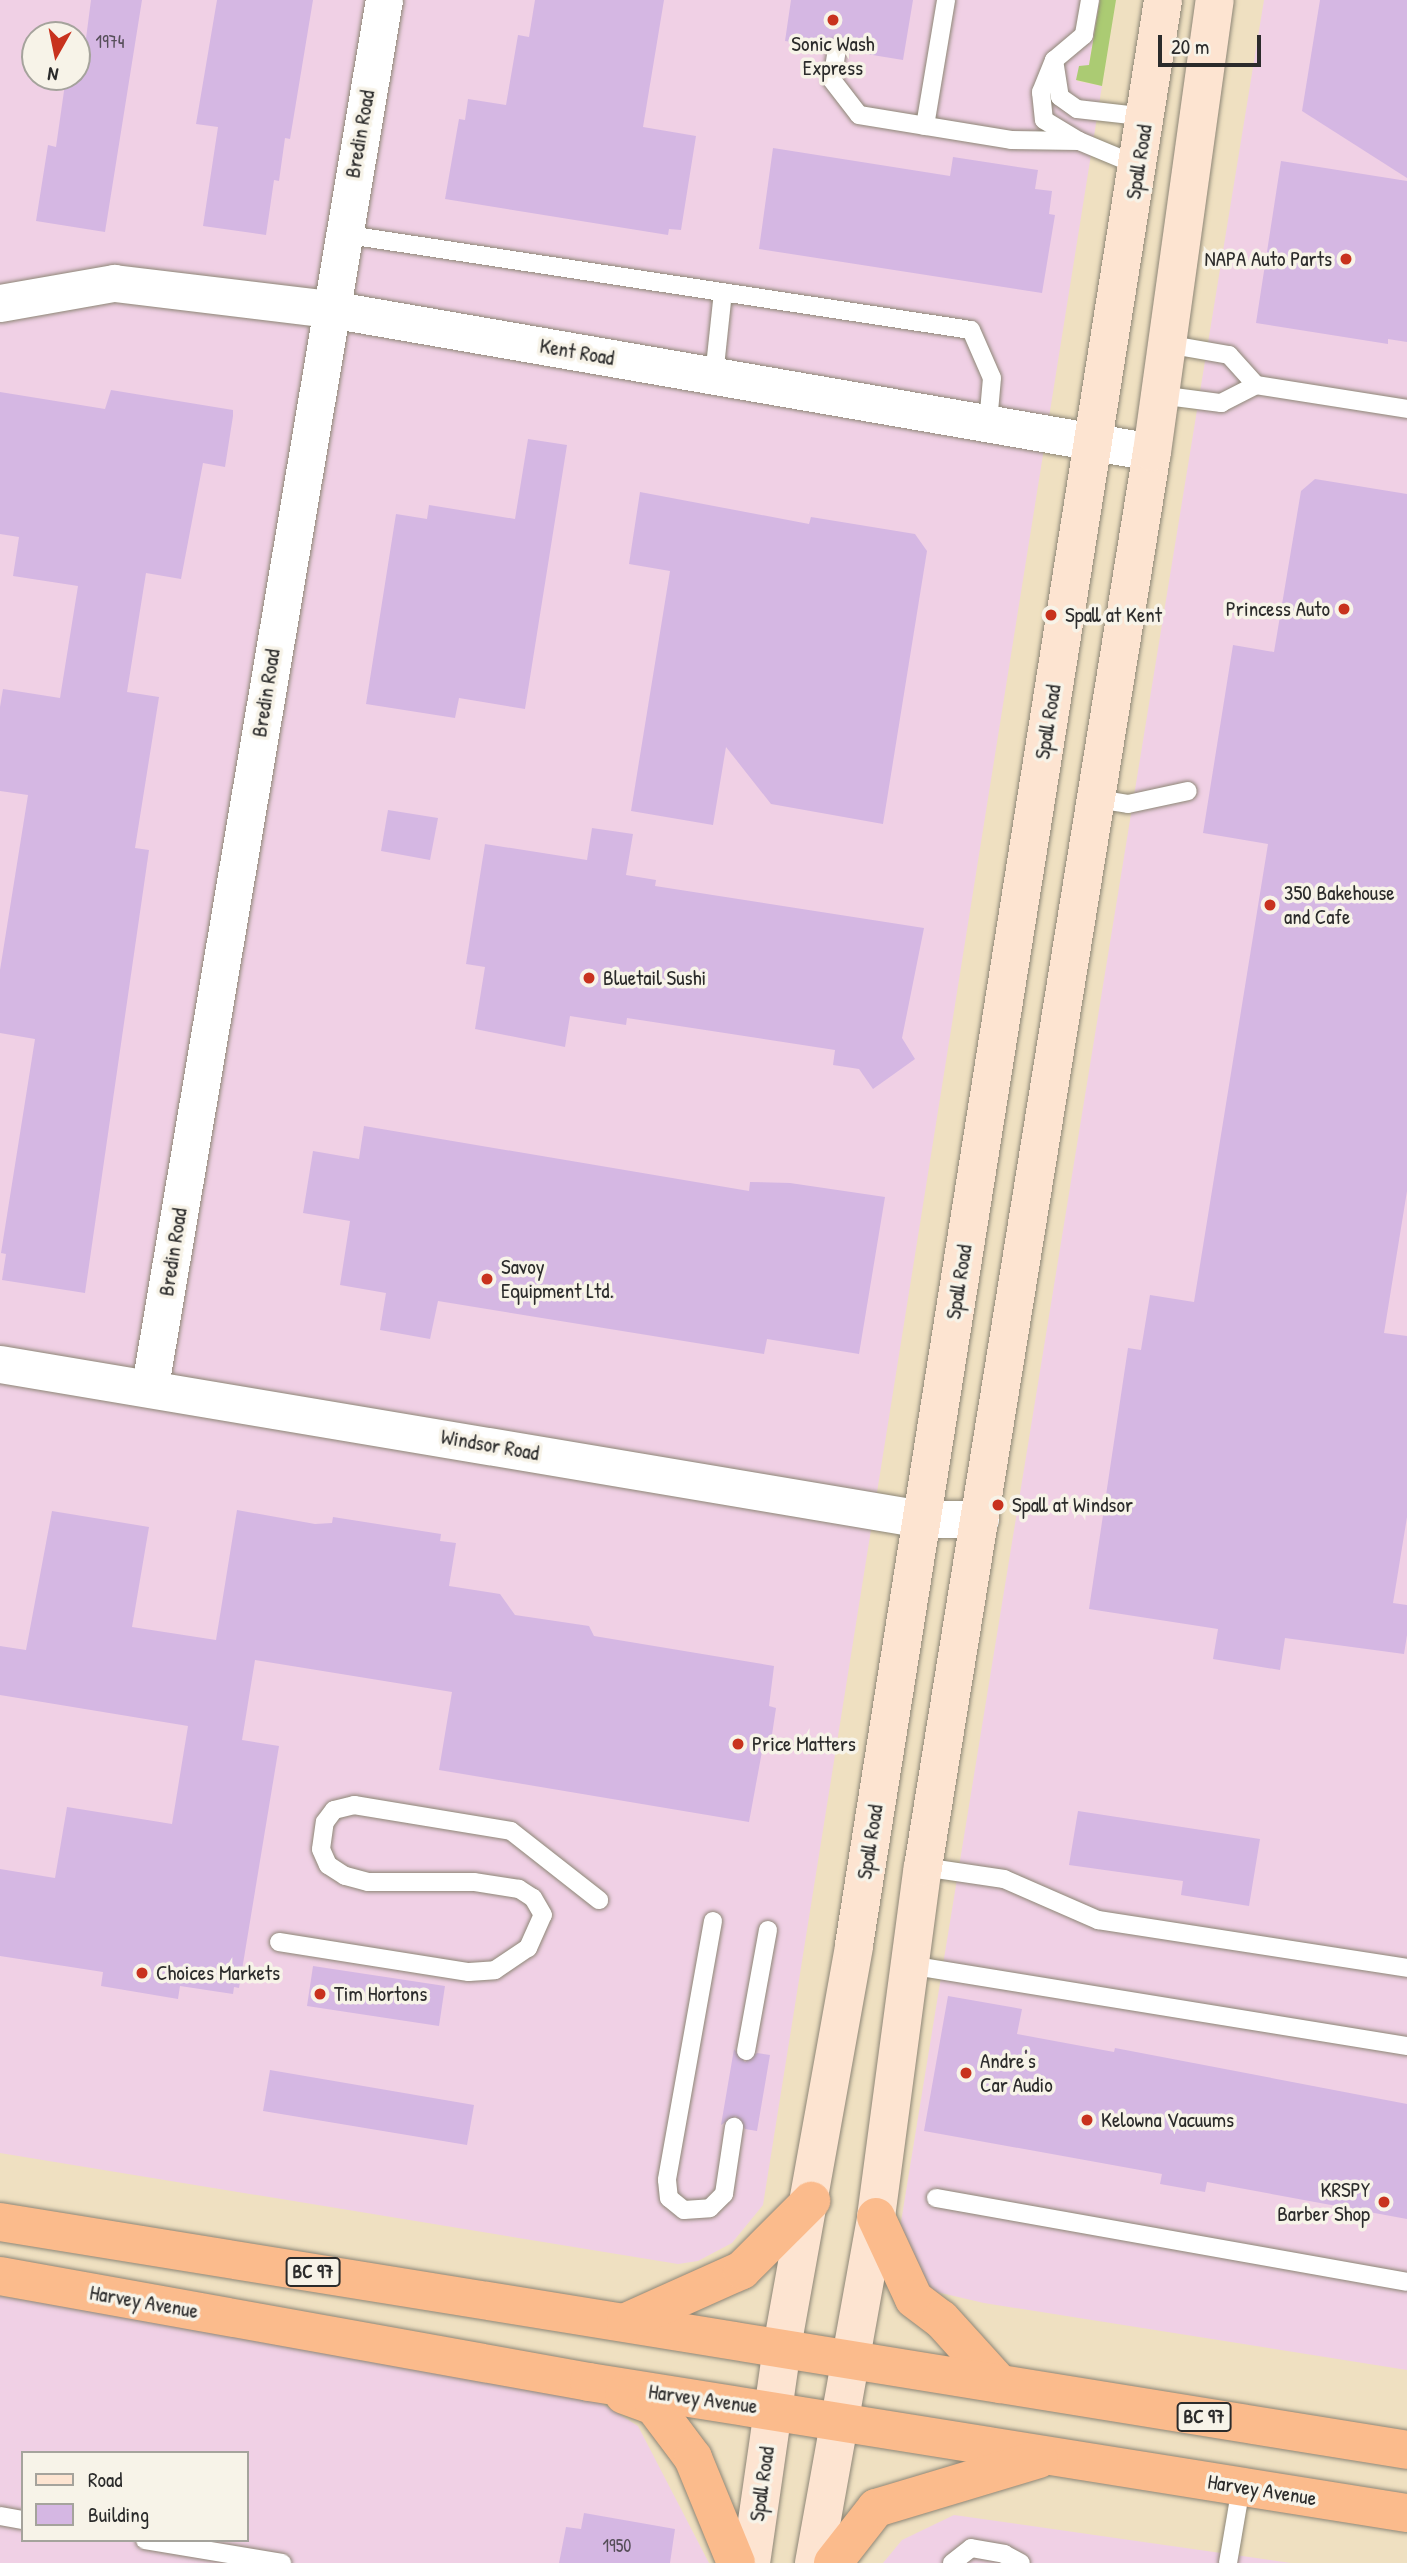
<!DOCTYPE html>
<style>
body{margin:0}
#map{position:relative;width:1407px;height:2563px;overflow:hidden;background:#efe0c1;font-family:"Patrick Hand",sans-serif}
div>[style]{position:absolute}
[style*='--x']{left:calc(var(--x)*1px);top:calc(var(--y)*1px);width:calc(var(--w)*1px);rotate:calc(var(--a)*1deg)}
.built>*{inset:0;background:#f0d0e5}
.green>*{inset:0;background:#abcb73}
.building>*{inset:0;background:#d5b7e3}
.roads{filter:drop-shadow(0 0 2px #8d8676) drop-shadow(0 0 2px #8d8676)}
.service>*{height:18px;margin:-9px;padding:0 9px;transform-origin:9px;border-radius:9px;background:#fff}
.minor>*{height:37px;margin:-18.5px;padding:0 18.5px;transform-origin:18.5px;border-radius:18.5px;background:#fff}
.secondary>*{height:38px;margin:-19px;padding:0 19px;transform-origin:19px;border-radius:19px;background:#fde4d1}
.trunk>*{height:38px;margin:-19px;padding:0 19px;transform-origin:19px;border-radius:19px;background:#fbbb8c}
.dots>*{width:19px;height:19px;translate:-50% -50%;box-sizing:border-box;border:4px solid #f7f3e8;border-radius:50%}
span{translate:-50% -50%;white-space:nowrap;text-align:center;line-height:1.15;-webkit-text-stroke:7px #f7f3e8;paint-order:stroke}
.number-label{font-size:18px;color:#564e59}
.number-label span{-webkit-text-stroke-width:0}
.shield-label span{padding:2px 5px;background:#f7f3e8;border:2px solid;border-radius:5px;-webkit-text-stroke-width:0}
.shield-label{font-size:19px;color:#2b2b2b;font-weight:700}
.poi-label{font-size:21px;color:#2b2b2b}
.right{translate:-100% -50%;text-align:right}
.left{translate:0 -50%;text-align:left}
.street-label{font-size:21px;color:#2b2b2b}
.legend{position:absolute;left:21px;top:2451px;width:228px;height:91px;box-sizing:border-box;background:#f7f3e8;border:2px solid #a5a39c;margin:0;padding:9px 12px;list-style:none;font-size:21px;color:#2b2b2b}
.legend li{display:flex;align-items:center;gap:14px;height:35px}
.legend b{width:35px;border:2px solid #a5a39c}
.north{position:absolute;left:21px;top:21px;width:70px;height:70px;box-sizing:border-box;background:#f7f3e8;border:2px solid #a5a39c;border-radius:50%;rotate:189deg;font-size:19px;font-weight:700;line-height:28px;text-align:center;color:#2b2b2b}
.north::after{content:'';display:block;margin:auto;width:24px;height:32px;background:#c8321e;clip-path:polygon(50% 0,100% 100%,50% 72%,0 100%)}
.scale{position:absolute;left:1158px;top:35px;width:103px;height:32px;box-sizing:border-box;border:4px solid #2b2b2b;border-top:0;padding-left:9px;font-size:21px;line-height:24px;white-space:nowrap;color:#2b2b2b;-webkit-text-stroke:5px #f7f3e8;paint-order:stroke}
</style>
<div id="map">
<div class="built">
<div style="clip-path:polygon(evenodd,0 0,1100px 0,1089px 65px,1077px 81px,1102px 86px,763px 2205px,732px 2243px,698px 2261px,678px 2264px,0 2153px,0 0,35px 35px,77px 35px,77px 77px,35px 77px,35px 35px)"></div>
<div style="clip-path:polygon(1264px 0,1407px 0,1407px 2370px,984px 2303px,928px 2290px,899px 2234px)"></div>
<div style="clip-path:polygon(evenodd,0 2296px,577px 2388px,638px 2426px,709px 2563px,0 2563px,0 2296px,23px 2453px,247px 2453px,247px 2540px,23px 2540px,23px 2453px)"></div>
<div style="clip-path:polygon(954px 2515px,1291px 2563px,883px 2563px,902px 2540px)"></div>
</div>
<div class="green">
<div style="clip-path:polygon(1100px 0,1116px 0,1102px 86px,1076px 80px,1079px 66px,1089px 65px)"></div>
</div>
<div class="building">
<div style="clip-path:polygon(91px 0,142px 0,105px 232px,36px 221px,48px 145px,56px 147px,66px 77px,81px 77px)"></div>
<div style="clip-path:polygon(217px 0,313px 0,290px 139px,285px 138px,279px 181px,274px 180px,266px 235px,203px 226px,218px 127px,196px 124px)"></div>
<div style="clip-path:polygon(535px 0,664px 0,643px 127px,696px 136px,681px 230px,669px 229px,668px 235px,445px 199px,459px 119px,465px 120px,468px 99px,506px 105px,518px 35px,529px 37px)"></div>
<div style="clip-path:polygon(791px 0,913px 0,903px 60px,848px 51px,838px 38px,826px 47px,785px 41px)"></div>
<div style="clip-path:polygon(1320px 0,1407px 0,1407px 178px,1302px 111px)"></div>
<div style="clip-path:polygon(773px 148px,950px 176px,953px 157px,1038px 170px,1035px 189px,1052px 191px,1049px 214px,1055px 215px,1042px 293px,759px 249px)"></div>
<div style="clip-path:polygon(1281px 161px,1407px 181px,1407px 342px,1388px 339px,1388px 344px,1256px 323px)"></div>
<div style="clip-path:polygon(111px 390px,233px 410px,233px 416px,225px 467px,203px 463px,181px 579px,146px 573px,127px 692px,159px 697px,135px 848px,149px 850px,85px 1293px,2px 1280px,6px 1254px,1px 1253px,35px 1039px,0 1033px,0 970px,28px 795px,0 791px,0 707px,3px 689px,60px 698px,78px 586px,13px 576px,19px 537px,0 534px,0 392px,105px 409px)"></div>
<div style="clip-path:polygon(528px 439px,567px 445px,525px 709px,459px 698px,455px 718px,366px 704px,396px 514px,427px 519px,429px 505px,515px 519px)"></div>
<div style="clip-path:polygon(1315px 479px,1407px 494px,1407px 1191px,1384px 1333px,1407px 1336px,1407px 1517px,1393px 1603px,1407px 1605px,1407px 1635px,1404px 1654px,1285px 1638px,1280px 1670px,1213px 1659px,1218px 1629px,1089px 1609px,1128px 1348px,1141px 1350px,1150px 1295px,1194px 1302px,1268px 844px,1203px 833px,1233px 645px,1274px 652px,1301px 491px)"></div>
<div style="clip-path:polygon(640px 492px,809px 524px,811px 517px,915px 534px,927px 551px,883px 824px,771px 804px,726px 747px,713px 825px,631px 811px,670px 571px,629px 564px)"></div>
<div style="clip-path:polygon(388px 810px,438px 818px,430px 860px,381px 851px)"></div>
<div style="clip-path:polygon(592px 828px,633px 834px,626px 875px,656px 880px,655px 886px,924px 928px,902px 1038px,915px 1059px,873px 1089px,859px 1069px,833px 1065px,835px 1050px,627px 1018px,626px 1025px,570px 1016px,565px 1047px,475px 1029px,485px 967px,466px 964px,485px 844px,587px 860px)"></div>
<div style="clip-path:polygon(364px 1126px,749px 1191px,750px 1182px,790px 1183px,885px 1197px,859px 1354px,767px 1339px,764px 1354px,438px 1301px,430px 1339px,380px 1330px,386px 1293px,340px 1285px,350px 1221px,303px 1213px,313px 1151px,359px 1159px)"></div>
<div style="clip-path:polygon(237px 1510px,315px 1524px,332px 1523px,333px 1517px,441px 1534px,440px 1541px,456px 1543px,449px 1586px,500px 1594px,515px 1615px,589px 1626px,594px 1636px,774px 1666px,769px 1706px,776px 1708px,770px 1748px,763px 1746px,749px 1822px,439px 1770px,452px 1692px,255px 1660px,242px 1740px,279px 1746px,239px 1988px,234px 1987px,233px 1994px,180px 1986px,178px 1999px,101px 1986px,103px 1972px,0 1956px,0 1869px,55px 1878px,67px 1807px,172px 1824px,188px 1726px,0 1695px,0 1646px,26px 1650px,52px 1511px,149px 1527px,132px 1627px,216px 1640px)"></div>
<div style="clip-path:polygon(1078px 1811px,1260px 1839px,1249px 1906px,1181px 1895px,1183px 1881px,1069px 1865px)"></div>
<div style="clip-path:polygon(313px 1966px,445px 1986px,439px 2026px,307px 2006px)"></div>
<div style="clip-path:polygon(948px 1996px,1022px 2009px,1017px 2034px,1114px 2052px,1115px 2048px,1407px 2104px,1407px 2219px,1207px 2182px,1205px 2192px,1160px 2184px,1162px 2174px,924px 2131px)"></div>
<div style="clip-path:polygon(734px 2049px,745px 2062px,757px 2053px,770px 2055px,757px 2131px,745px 2129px,736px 2116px,721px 2125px)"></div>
<div style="clip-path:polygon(270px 2070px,474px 2105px,467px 2145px,263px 2111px)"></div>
<div style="clip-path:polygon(584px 2513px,675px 2529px,670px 2563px,559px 2563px,566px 2527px,581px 2529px)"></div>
</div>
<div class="roads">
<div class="service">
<div style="--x:1090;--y:0;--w:36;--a:100"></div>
<div style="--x:1084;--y:35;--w:39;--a:140"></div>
<div style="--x:1054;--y:60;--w:37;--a:81"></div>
<div style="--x:1060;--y:97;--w:21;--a:35"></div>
<div style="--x:1077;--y:109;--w:70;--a:6.5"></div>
<div style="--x:837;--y:49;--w:31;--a:99"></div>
<div style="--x:832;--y:80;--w:44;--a:52.4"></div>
<div style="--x:859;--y:115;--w:154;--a:9.3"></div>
<div style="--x:1011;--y:140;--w:68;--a:0.8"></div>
<div style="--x:1054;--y:60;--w:35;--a:112"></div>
<div style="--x:1041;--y:92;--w:28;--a:84"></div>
<div style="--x:1044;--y:120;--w:41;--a:31"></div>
<div style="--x:1079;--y:141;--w:65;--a:22.6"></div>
<div style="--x:925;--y:126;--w:128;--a:-80.5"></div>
<div style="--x:342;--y:234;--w:636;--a:8.68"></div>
<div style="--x:971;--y:330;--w:52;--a:66.4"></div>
<div style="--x:992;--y:378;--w:45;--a:95.1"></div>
<div style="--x:1166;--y:344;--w:64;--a:9.9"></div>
<div style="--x:1229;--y:355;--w:40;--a:48"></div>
<div style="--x:714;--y:376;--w:84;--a:-83.9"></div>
<div style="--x:1159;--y:395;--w:63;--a:7.4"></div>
<div style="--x:1221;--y:403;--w:39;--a:-27"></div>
<div style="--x:1256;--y:385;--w:153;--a:9"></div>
<div style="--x:1097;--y:799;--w:31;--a:9"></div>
<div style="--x:1128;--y:804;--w:61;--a:-12.2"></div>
<div style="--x:923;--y:1867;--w:82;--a:8.4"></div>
<div style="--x:1004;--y:1879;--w:103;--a:23.6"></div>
<div style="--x:1098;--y:1920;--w:313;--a:8.8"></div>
<div style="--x:713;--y:1921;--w:263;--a:100.1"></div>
<div style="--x:667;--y:2180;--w:18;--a:84"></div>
<div style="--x:669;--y:2198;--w:19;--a:39"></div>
<div style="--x:684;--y:2210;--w:26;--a:-4"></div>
<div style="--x:710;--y:2208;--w:20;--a:-45"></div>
<div style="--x:724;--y:2194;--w:68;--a:-81.5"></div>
<div style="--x:279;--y:1942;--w:192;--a:9"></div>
<div style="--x:469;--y:1972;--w:26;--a:-4"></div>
<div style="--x:495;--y:1970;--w:40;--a:-34"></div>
<div style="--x:528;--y:1948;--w:36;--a:-66"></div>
<div style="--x:543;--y:1915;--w:20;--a:-120"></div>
<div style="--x:533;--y:1898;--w:17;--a:-147"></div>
<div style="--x:519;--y:1889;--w:46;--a:-171.2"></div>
<div style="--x:474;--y:1882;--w:106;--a:180"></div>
<div style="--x:368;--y:1882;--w:24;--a:-165"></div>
<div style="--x:345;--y:1876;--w:20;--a:-147"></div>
<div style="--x:328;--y:1865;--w:17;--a:-114"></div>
<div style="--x:321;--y:1849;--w:27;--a:-82"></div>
<div style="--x:325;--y:1822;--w:15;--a:-53"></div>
<div style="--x:334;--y:1810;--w:21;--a:-14"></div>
<div style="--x:354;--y:1805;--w:159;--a:9.4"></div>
<div style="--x:511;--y:1831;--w:112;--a:38.1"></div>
<div style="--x:909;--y:1965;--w:505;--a:9.24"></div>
<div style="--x:746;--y:2051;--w:123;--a:-79.7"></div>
<div style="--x:936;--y:2198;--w:478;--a:10.1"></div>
<div style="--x:0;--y:2516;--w:23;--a:10"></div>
<div style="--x:145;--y:2540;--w:139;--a:9.5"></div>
<div style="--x:952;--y:2563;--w:24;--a:-38"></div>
<div style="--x:971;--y:2548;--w:34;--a:10"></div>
<div style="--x:1004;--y:2554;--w:19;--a:28"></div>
<div style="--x:1228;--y:2563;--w:77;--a:-80.3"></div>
</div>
<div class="minor">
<div style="--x:0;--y:303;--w:116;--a:-10"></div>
<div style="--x:114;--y:283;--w:218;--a:6.9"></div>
<div style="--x:330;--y:309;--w:834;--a:9.87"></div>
<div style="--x:0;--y:1364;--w:935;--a:9.54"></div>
<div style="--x:922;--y:1519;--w:58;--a:0"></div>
<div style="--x:150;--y:1386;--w:1406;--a:-80.42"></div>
</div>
<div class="secondary">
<div style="--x:751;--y:2563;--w:218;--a:-81.8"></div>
<div style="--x:782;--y:2347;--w:408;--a:-79.8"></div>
<div style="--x:854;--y:1945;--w:1969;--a:-80.97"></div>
<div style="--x:814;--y:2563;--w:352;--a:-79.8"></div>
<div style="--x:876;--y:2217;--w:353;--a:-82.4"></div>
<div style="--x:923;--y:1867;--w:1433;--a:-80.81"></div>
<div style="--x:1152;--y:452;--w:456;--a:-82.1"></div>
</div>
<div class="trunk">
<div style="--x:876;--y:2217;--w:90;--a:65.1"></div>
<div style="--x:914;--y:2299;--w:34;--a:37"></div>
<div style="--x:941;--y:2319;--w:88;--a:47.8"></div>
<div style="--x:0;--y:2222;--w:1425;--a:9.2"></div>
<div style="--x:0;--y:2276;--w:598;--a:10.2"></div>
<div style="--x:589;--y:2382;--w:828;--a:9.1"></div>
<div style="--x:626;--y:2322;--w:127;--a:-24.1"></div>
<div style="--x:742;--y:2270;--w:98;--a:-45"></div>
<div style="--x:624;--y:2395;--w:32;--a:20"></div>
<div style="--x:654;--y:2406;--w:65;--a:53.1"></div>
<div style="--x:693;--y:2458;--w:113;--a:67.7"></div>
<div style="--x:833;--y:2563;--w:70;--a:-52"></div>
<div style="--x:876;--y:2508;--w:170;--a:-16.7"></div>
</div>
</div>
<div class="dots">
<div style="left:833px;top:20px;background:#c8321e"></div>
<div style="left:1346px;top:259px;background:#c8321e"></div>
<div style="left:1344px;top:609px;background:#c8321e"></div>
<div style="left:1051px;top:615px;background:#c8321e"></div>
<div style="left:1270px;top:905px;background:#c8321e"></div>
<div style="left:589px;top:978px;background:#c8321e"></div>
<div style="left:487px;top:1279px;background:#c8321e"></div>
<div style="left:998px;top:1505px;background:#c8321e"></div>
<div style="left:738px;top:1744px;background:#c8321e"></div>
<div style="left:142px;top:1973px;background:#c8321e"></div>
<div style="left:320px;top:1994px;background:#c8321e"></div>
<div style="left:966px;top:2073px;background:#c8321e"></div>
<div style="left:1087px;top:2120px;background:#c8321e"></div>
<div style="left:1384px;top:2202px;background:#c8321e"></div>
</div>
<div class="number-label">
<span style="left:110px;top:42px">1974</span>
<span style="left:617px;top:2546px">1950</span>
</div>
<div class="shield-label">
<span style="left:313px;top:2272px">BC 97</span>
<span style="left:1204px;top:2417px">BC 97</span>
</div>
<div class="poi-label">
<span style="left:833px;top:56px">Sonic Wash<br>Express</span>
<span class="right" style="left:1332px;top:259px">NAPA Auto Parts</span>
<span class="right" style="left:1330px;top:609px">Princess Auto</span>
<span class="left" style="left:1065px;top:615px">Spall at Kent</span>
<span class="left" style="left:1284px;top:905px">350 Bakehouse<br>and Cafe</span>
<span class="left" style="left:603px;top:978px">Bluetail Sushi</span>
<span class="left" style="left:501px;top:1279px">Savoy<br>Equipment Ltd.</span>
<span class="left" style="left:1012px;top:1505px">Spall at Windsor</span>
<span class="left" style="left:752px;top:1744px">Price Matters</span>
<span class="left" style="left:156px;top:1973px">Choices Markets</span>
<span class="left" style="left:334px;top:1994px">Tim Hortons</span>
<span class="left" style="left:980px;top:2073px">Andre's<br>Car Audio</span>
<span class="left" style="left:1101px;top:2120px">Kelowna Vacuums</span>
<span class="right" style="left:1370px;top:2202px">KRSPY<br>Barber Shop</span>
</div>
<div class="street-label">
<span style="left:360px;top:134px;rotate:-80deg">Bredin Road</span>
<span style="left:1139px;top:162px;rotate:-81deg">Spall Road</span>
<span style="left:577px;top:352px;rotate:10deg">Kent Road</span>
<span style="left:266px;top:693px;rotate:-81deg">Bredin Road</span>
<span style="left:1048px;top:722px;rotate:-81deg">Spall Road</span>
<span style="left:173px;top:1252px;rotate:-81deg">Bredin Road</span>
<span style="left:959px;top:1282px;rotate:-81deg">Spall Road</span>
<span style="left:490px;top:1445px;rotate:10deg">Windsor Road</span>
<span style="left:870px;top:1842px;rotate:-81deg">Spall Road</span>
<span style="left:144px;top:2302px;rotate:10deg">Harvey Avenue</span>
<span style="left:703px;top:2399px;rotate:8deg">Harvey Avenue</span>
<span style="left:762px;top:2484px;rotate:-82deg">Spall Road</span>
<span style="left:1262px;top:2490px;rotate:9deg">Harvey Avenue</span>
</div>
<ul class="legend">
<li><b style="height:9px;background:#fde4d1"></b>Road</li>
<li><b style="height:19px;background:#d5b7e3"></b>Building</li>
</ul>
<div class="north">N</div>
<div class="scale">20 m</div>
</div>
